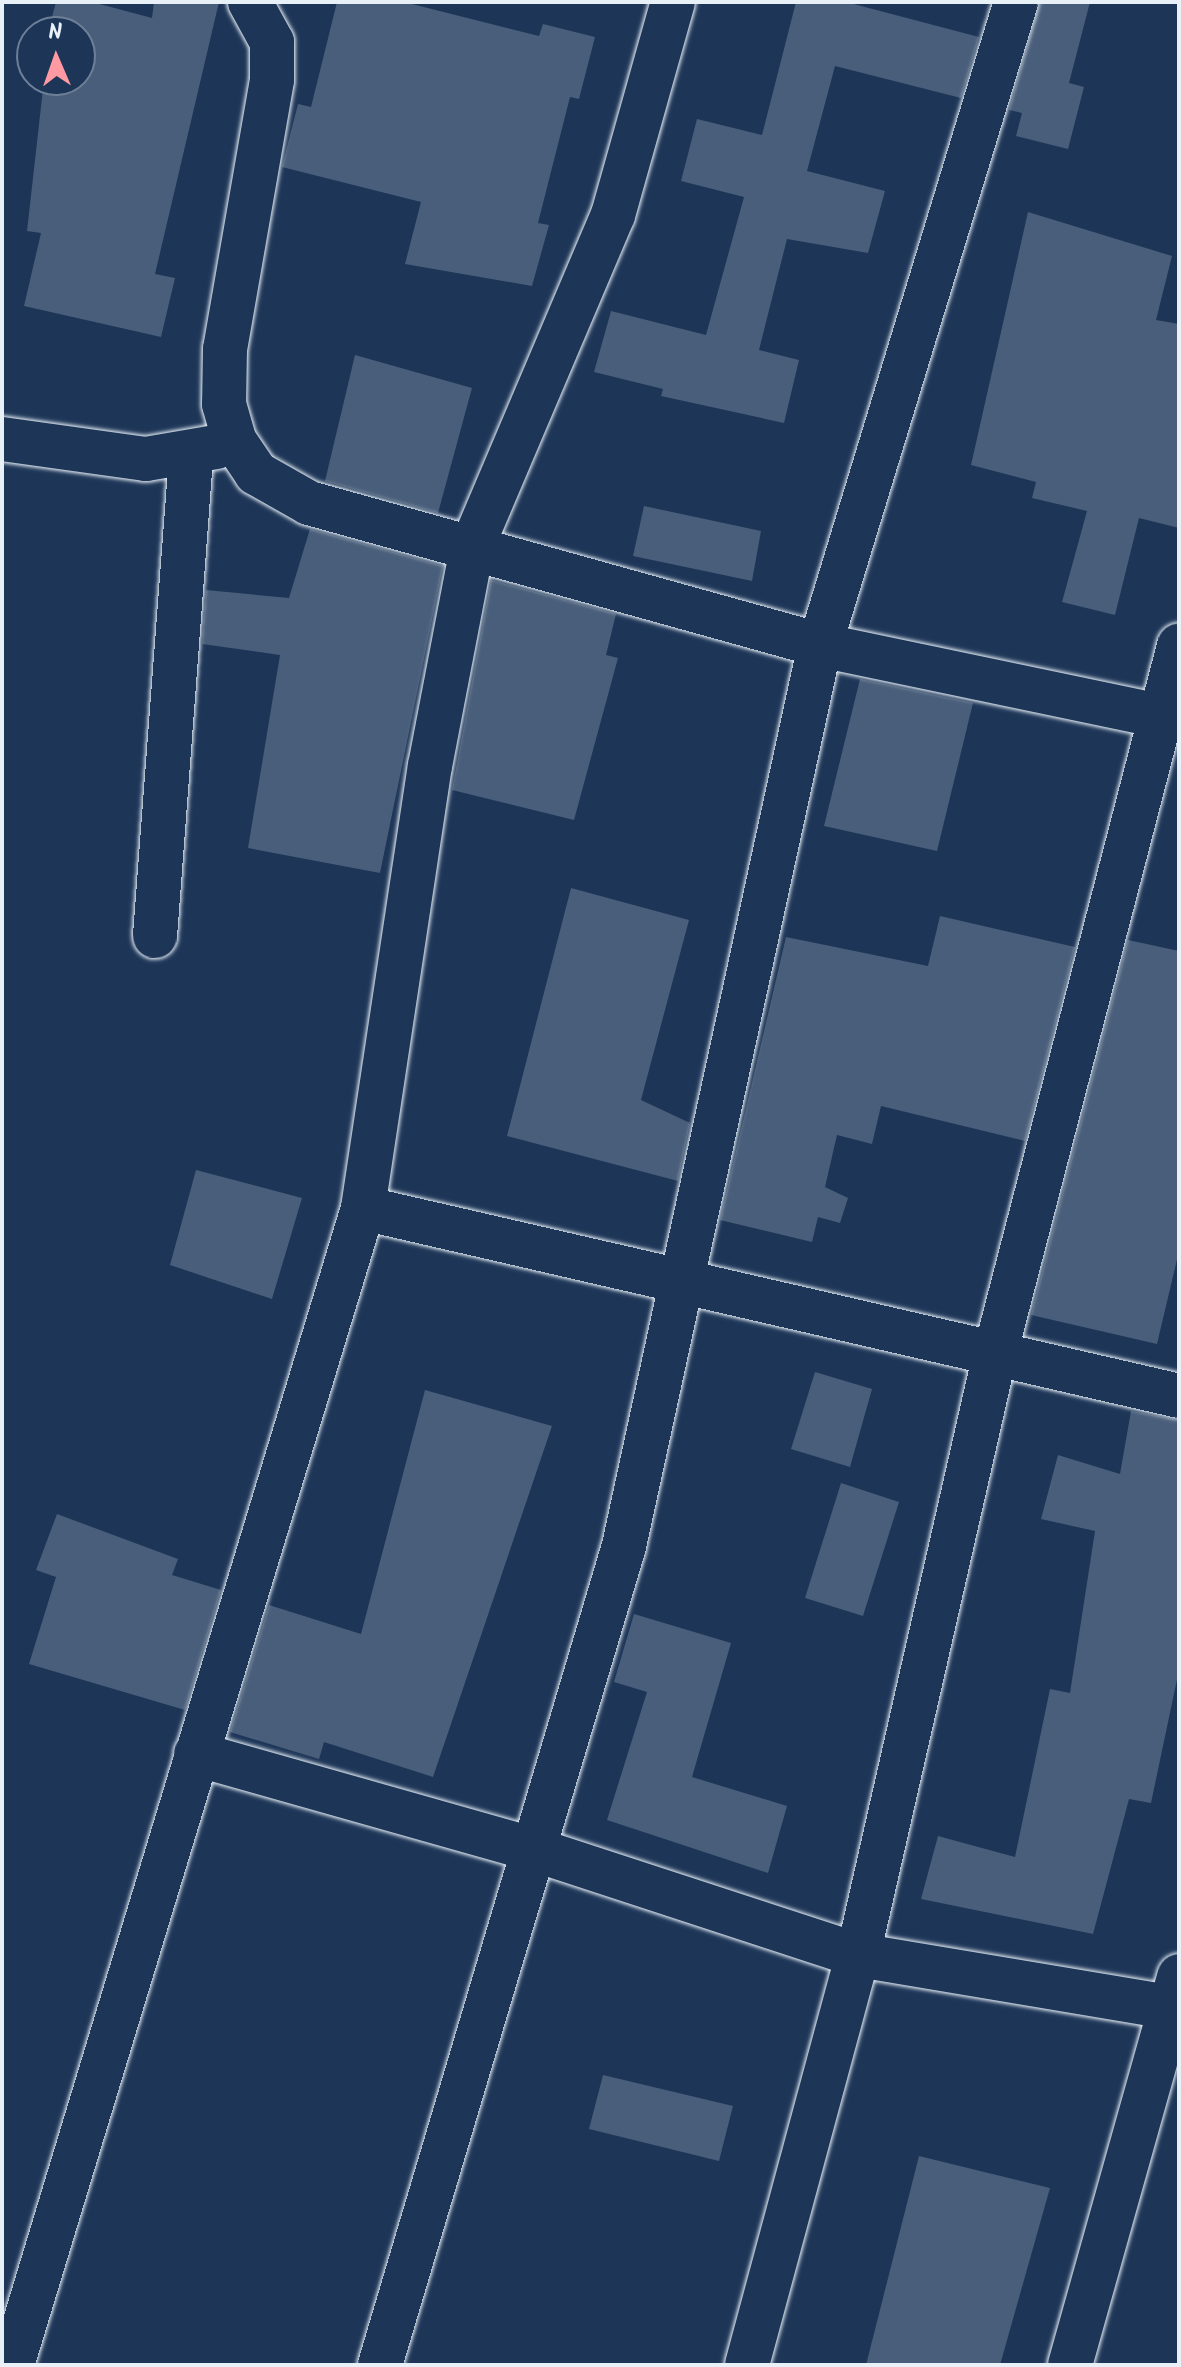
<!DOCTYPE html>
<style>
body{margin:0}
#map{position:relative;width:1181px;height:2367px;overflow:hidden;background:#1d3557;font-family:Kalam,sans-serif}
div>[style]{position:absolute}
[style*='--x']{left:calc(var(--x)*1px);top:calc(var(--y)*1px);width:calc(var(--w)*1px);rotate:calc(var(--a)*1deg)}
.building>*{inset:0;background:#495e7a}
.roads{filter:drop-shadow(0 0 2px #e8f1f8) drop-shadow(0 0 2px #e8f1f8)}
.minor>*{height:44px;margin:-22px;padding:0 22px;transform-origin:22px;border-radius:22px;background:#1d3557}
span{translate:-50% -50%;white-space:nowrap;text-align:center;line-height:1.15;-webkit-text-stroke:6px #1d3557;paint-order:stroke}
.frame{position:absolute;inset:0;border:4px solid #e8f1f8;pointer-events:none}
.north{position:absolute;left:16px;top:16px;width:80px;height:80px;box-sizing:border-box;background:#1d3557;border:2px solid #6e8097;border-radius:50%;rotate:358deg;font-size:22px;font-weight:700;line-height:32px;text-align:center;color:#e8f1f8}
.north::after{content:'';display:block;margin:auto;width:28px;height:36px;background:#ff9aa2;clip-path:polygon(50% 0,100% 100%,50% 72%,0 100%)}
</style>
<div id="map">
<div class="building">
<div style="clip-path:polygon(56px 2px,92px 2px,152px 18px,154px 2px,219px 2px,155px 274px,175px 278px,161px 337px,24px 306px,41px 233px,27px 231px,44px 80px,80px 80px,80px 32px,48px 32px)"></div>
<div style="clip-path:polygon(337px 2px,404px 2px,539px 36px,543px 24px,595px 37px,579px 99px,570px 97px,538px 223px,549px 225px,532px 286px,405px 264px,421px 202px,282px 167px,298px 104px,311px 107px)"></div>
<div style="clip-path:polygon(796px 2px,846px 2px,979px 37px,961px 98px,835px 66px,807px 171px,885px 191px,868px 253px,787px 239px,759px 350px,799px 360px,784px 423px,661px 396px,663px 389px,594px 372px,611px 311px,706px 335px,744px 197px,681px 181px,697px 119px,762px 135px)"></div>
<div style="clip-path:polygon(1040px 2px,1090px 2px,1069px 83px,1084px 87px,1068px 149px,1016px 136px,1022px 113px,1009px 110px)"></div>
<div style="clip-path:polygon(1028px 212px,1172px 256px,1156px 320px,1179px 324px,1179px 528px,1139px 518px,1115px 615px,1062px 602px,1087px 511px,1032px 498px,1036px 482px,971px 465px)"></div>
<div style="clip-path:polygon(355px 355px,472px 388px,438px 513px,325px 481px)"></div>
<div style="clip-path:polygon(644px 506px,761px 531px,752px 581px,633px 556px)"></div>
<div style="clip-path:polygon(310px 529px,443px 566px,380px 873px,248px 848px,280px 655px,202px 644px,206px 590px,289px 598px)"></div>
<div style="clip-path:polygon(491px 580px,616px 614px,606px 655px,618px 658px,574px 820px,452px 790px)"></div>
<div style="clip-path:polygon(860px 679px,973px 703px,937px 851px,824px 826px)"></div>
<div style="clip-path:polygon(571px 888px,689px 920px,641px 1100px,690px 1123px,678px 1181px,507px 1136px)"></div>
<div style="clip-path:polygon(940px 916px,1075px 947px,1025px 1141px,881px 1106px,872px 1144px,837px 1135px,825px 1187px,848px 1198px,840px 1223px,818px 1217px,812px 1242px,720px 1220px,786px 937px,928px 966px)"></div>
<div style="clip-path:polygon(1128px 940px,1179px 951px,1179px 1251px,1157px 1344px,1031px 1315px)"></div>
<div style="clip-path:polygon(196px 1170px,302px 1198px,272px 1299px,170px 1265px)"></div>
<div style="clip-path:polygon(815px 1372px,872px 1389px,850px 1467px,791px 1449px)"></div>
<div style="clip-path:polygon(425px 1390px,552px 1426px,433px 1777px,324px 1742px,319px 1759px,230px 1732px,269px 1605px,361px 1634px)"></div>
<div style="clip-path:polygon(1131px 1411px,1179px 1420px,1179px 1670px,1151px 1803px,1129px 1799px,1093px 1934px,921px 1899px,938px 1836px,1015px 1857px,1050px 1689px,1070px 1693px,1095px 1531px,1041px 1519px,1058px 1455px,1120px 1474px)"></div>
<div style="clip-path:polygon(841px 1483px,899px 1502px,863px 1616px,805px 1598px)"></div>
<div style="clip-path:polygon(57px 1514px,178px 1559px,172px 1575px,221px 1590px,185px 1710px,29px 1664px,56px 1577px,36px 1570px)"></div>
<div style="clip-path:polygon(634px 1614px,731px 1643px,692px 1777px,787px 1806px,768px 1873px,607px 1820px,647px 1692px,614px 1682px)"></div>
<div style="clip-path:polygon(603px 2075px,733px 2106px,719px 2161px,589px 2129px)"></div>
<div style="clip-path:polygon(919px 2156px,1050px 2188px,1000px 2365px,866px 2365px)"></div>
</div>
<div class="roads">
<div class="minor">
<div style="--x:250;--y:2;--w:46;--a:61.2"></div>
<div style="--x:272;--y:42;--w:38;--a:90"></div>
<div style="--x:272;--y:80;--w:273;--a:99.9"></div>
<div style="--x:225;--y:349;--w:55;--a:91"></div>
<div style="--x:224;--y:404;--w:37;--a:74"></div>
<div style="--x:234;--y:440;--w:40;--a:56"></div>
<div style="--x:256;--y:473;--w:61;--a:29.5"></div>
<div style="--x:309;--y:503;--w:530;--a:15.53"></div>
<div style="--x:820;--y:645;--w:367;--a:11.8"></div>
<div style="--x:2;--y:439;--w:145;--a:7.9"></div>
<div style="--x:146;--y:459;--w:71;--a:-9.7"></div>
<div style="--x:155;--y:936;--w:480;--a:-85.7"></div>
<div style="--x:363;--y:1208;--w:837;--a:12.97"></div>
<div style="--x:196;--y:1754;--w:356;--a:15.8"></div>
<div style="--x:539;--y:1851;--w:336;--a:18.1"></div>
<div style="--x:858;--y:1955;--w:326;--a:9.5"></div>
<div style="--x:12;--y:2365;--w:1209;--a:-73.12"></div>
<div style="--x:363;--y:1208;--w:447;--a:-81.4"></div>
<div style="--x:430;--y:766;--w:223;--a:-79.1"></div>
<div style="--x:472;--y:547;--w:361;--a:-67"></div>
<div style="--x:613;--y:215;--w:221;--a:-74.3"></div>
<div style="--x:380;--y:2365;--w:855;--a:-73.41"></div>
<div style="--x:624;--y:1546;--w:922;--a:-77.73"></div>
<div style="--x:820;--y:645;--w:672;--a:-73.05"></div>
<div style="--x:747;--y:2365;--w:425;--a:-74.9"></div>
<div style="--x:858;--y:1955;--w:616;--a:-77.16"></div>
<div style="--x:995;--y:1354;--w:732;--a:-75.43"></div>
<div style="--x:1070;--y:2365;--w:404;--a:-74.3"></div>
</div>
</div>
<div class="frame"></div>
<div class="north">N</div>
</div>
